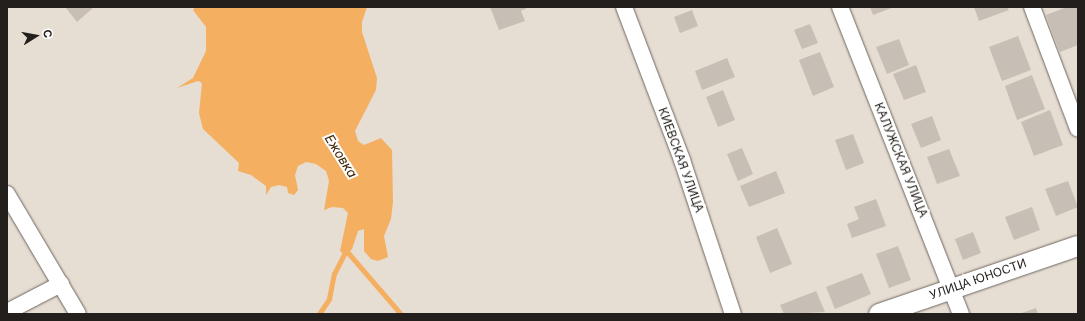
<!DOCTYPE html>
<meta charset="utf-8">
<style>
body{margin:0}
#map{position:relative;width:1085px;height:321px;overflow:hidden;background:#e6ddd3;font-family:Inter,sans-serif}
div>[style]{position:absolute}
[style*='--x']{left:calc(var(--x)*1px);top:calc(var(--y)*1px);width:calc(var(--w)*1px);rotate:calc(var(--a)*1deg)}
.water>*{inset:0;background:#f5af60}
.stream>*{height:4.5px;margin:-2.25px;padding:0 2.25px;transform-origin:2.25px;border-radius:2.25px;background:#f5af60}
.building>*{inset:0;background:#c7beb5}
.roads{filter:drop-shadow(0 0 1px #6e665e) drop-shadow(0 0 1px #6e665e)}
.minor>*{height:16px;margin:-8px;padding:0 8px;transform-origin:8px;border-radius:8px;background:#fff}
.tertiary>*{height:20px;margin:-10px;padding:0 10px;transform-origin:10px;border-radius:10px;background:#fff}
span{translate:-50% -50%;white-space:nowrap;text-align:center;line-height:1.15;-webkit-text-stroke:4px #fff;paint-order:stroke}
.street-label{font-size:12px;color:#231f1c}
.water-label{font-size:13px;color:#3d2200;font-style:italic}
.frame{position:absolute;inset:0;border:8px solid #231f1c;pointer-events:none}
.north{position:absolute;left:16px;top:16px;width:40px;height:40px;-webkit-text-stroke:3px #fff;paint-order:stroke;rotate:79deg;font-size:11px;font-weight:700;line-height:16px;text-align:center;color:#231f1c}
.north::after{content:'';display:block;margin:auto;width:14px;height:18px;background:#231f1c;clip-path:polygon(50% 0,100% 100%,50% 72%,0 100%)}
</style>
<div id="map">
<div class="water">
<div style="clip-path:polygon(195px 7px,367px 7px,362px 22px,362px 32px,377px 78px,376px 90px,355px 131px,358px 141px,364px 145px,381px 138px,392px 150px,393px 202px,391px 219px,384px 236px,388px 257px,378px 261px,371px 259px,364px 251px,364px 229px,358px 231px,352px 249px,346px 256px,340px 251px,348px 213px,343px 208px,332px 207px,324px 210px,329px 181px,326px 171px,316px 164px,306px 162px,298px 166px,295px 175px,298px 190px,294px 195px,288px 193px,287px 187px,279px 185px,271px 187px,266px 195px,266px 186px,251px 175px,238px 171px,239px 163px,203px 129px,199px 113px,202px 83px,198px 81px,177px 88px,193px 78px,206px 51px,206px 27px,193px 10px)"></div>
</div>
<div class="stream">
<div style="--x:346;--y:250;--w:84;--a:49.3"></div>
<div style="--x:319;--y:314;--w:18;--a:-56"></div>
<div style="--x:329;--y:299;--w:25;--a:-79"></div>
<div style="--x:334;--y:274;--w:27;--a:-63"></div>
</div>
<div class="building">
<div style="clip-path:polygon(67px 7px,94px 7px,77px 22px,66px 8px)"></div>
<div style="clip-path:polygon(490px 7px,527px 7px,527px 8px,521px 11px,525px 21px,499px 30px)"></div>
<div style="clip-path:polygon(870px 7px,894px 7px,873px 15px)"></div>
<div style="clip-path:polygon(974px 7px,1007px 7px,1009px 10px,979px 21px)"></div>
<div style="clip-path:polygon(1067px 7px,1078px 7px,1078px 45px,1060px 52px,1046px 15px)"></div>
<div style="clip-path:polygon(692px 10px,698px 26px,680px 33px,674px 17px)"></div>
<div style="clip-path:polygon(810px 24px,818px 43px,802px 49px,794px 30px)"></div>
<div style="clip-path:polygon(1018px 36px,1031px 70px,1002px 81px,989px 47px)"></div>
<div style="clip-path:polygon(899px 39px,909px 65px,887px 74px,876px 47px)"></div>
<div style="clip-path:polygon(820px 52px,834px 87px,813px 96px,799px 60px)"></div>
<div style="clip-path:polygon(727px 58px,735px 77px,702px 90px,695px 71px)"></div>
<div style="clip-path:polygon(916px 65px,926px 92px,904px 100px,893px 74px)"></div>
<div style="clip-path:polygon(1032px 75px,1045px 109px,1017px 120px,1005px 86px)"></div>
<div style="clip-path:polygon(723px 90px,735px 120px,718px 127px,706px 97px)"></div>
<div style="clip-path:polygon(1050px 110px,1063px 145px,1034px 156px,1021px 122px)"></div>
<div style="clip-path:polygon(932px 116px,941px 140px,921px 148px,911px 124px)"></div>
<div style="clip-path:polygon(853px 134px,864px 163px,846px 170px,835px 140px)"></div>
<div style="clip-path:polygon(742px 148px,753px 174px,738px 181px,727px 154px)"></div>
<div style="clip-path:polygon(949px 149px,960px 176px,937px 184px,927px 157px)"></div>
<div style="clip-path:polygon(776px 171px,785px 193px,749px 207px,740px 186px)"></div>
<div style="clip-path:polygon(1068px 181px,1078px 207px,1056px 216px,1045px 189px)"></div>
<div style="clip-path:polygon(876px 199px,886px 226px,852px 238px,847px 224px,859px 219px,854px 207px)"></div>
<div style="clip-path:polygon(1032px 207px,1040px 230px,1014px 240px,1005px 217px)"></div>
<div style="clip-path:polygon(777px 228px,792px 264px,770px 273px,756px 237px)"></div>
<div style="clip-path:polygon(973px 232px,981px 253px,963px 260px,955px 239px)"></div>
<div style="clip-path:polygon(898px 246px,911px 280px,889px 288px,876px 254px)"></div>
<div style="clip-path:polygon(862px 273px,871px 294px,835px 309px,826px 287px)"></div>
<div style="clip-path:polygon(816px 291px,825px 312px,784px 314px,780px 305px)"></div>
<div style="clip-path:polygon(1036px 308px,1038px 314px,1019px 314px)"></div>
</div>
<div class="roads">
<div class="minor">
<div style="--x:624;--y:7;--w:164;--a:69.2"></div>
<div style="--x:682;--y:160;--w:162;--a:71.7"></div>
<div style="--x:840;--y:7;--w:330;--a:68.5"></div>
<div style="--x:1032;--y:7;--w:130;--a:69.3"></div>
<div style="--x:7;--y:194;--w:139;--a:59.4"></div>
<div style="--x:7;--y:312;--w:61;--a:-27.4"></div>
</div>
<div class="tertiary">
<div style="--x:879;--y:314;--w:210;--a:-18.9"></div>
</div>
</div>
<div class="street-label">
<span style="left:681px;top:160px;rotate:70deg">КИЕВСКАЯ УЛИЦА</span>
<span style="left:901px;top:160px;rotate:68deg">КАЛУЖСКАЯ УЛИЦА</span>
<span style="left:978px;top:279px;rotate:-19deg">УЛИЦА ЮНОСТИ</span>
</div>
<div class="water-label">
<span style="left:341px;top:156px;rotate:58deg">Ежовка</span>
</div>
<div class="frame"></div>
<div class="north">С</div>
</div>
